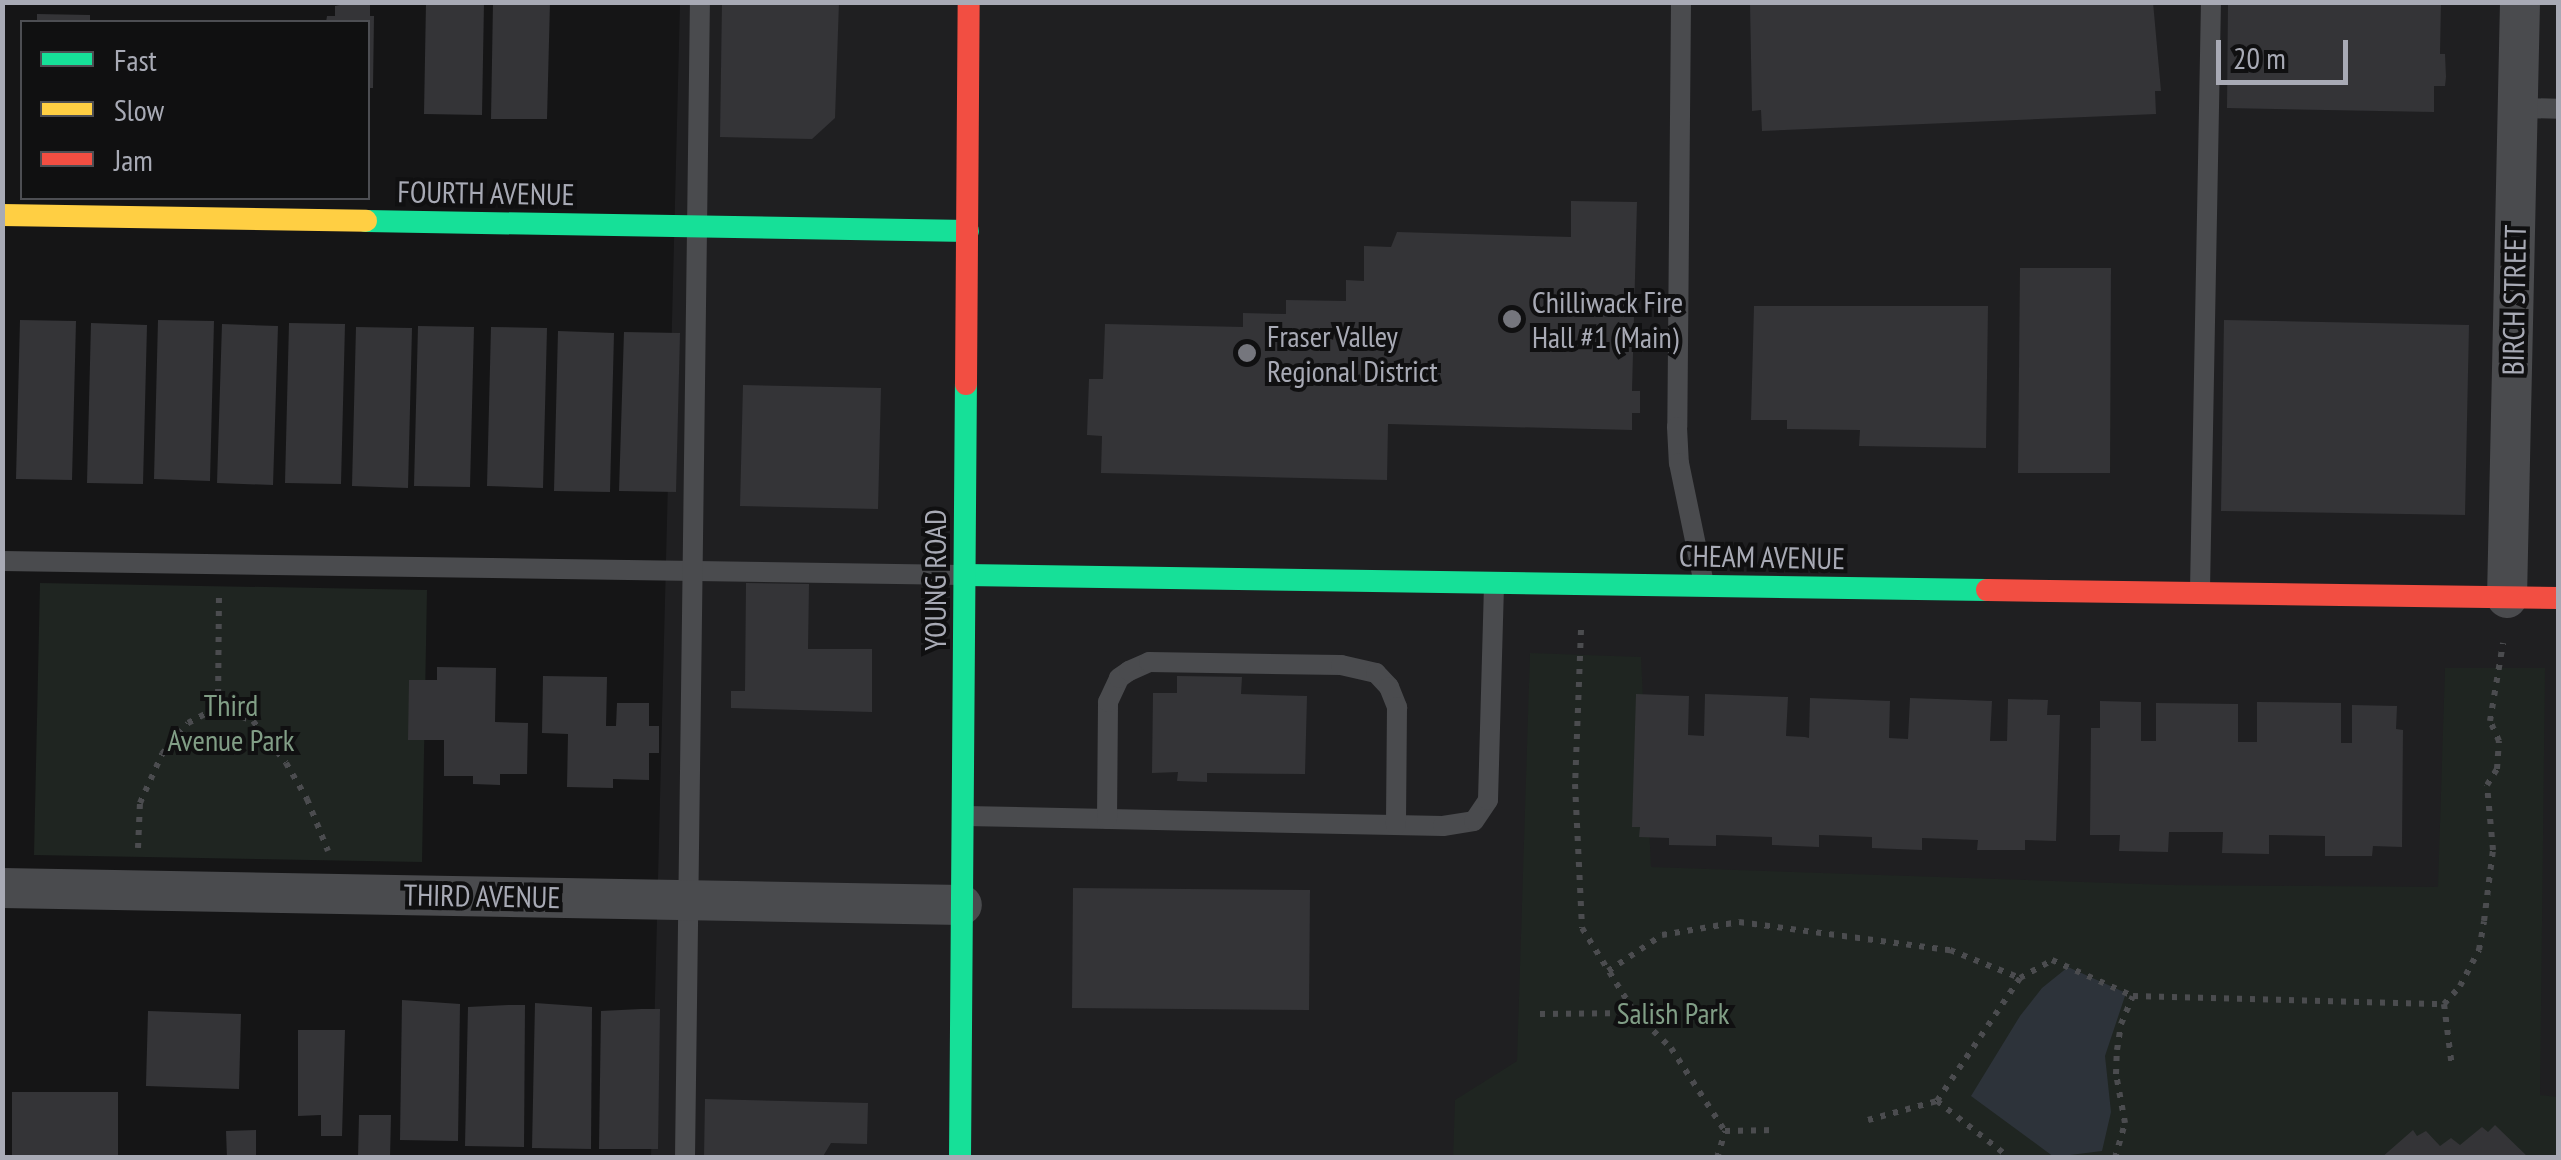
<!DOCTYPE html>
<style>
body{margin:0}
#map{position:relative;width:2561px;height:1160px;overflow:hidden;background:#151516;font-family:"PT Sans Narrow",sans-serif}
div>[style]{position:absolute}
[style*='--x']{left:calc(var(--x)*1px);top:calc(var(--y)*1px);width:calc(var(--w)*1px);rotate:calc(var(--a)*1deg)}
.built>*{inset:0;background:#1f1f21}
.green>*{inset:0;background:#1f2521}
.water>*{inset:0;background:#2d333a}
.building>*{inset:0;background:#343437}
.path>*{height:6px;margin-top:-3px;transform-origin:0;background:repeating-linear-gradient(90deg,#4b4c4f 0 5px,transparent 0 13px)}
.lane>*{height:20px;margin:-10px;padding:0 10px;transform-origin:10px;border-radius:10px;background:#4a4b4e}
.street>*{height:40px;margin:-20px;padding:0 20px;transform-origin:20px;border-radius:20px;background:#4a4b4e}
.fast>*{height:22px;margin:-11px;padding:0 11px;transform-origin:11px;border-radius:11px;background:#16e098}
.slow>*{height:22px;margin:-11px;padding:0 11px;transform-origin:11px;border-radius:11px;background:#ffcf43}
.jam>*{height:22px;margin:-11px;padding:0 11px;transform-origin:11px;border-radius:11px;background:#f24e42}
.dots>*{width:28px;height:28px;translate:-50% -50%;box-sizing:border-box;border:5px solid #101011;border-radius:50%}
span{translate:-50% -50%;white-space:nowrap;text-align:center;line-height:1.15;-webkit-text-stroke:8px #101011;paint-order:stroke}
.street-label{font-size:30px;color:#a8aab5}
.poi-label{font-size:30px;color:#a8aab5}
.left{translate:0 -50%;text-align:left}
.park-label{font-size:30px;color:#819e86}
.frame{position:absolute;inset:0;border:5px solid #a8aab5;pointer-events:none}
.legend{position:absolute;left:20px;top:20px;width:350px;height:180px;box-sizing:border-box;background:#101011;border:2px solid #4d4e53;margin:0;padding:12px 18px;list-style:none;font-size:30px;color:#a8aab5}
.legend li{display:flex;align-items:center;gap:20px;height:50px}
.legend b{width:50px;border:2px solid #4d4e53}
.scale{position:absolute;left:2216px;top:40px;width:132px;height:45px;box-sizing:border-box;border:5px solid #a8aab5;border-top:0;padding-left:12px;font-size:30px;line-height:35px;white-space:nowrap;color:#a8aab5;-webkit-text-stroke:8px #101011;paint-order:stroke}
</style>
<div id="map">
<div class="built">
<div style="clip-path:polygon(680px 3px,2558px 3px,2558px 1157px,651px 1157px)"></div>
</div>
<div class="green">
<div style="clip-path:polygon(40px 583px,427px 590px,422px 862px,34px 855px)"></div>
<div style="clip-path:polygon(1530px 653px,1641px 657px,1651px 867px,2170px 885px,2438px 887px,2445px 668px,2545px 668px,2540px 1095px,2558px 1097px,2558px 1157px,1453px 1158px,1455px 1100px,1517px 1061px)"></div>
</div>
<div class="water">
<div style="clip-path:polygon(2068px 967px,2126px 993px,2105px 1056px,2111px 1112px,2102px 1151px,2054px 1157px,1971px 1096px,2020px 1016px,2042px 988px)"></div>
</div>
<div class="building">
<div style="clip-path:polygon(355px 2px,370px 2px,370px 16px,374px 16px,373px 88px,368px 88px,368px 22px,326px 22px,327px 16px,335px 16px,335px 6px)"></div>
<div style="clip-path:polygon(426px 2px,484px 2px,482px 115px,424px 114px)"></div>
<div style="clip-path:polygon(493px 2px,550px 2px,547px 119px,491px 119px)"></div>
<div style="clip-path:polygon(722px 2px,839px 2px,835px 118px,812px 139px,720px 137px)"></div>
<div style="clip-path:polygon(2153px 2px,2161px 91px,2155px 91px,2156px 114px,1762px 131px,1761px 110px,1752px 111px,1750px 3px)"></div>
<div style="clip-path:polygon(2228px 2px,2441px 2px,2440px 54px,2445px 54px,2446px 77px,2445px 86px,2434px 86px,2434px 112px,2227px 108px)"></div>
<div style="clip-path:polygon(37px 14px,90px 15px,90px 22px,37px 22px)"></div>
<div style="clip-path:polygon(1571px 201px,1637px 202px,1632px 391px,1640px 391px,1640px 413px,1632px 413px,1632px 430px,1388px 424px,1387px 480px,1101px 473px,1102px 436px,1087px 435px,1089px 379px,1103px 379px,1105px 324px,1243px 327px,1243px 313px,1286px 314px,1286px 300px,1346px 301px,1346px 280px,1364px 281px,1364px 246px,1391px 247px,1397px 232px,1571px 237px)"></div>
<div style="clip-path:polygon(2020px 268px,2111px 268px,2110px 473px,2018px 473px)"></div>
<div style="clip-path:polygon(1754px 306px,1988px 306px,1986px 448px,1859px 446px,1860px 430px,1787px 429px,1787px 420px,1751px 420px)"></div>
<div style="clip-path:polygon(20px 320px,76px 321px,72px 480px,16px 479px)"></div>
<div style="clip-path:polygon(158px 320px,214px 321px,210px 481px,154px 479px)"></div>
<div style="clip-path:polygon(2224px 320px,2469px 325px,2465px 515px,2221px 511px)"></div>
<div style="clip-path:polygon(91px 323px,147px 325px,143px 484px,87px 483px)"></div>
<div style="clip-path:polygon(289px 323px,345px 324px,341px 484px,285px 483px)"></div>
<div style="clip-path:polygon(222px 324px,278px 326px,273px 485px,217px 483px)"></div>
<div style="clip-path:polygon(418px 326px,474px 327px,470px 487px,414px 486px)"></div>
<div style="clip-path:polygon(356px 327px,412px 328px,408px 488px,352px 486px)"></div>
<div style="clip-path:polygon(491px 327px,547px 328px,543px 488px,487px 486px)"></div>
<div style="clip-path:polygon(558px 331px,614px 333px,610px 492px,554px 491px)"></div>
<div style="clip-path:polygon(624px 332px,680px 333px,676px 492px,619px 491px)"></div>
<div style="clip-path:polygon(743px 385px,881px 388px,878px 509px,740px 506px)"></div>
<div style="clip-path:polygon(746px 583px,809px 584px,808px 649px,872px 649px,872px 712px,731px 708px,731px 691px,745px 691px)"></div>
<div style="clip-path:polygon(437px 667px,496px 668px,495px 722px,528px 723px,527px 774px,500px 774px,500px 785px,473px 784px,473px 776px,444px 776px,444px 740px,408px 740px,409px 680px,437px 680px)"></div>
<div style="clip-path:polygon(543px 676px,607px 677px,606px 726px,616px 726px,617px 703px,649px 703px,649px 726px,659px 726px,659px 753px,649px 753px,649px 780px,613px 779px,613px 788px,567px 787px,568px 734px,542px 733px)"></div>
<div style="clip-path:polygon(1177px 676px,1242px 677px,1241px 694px,1307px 696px,1305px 774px,1207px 773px,1207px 782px,1177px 781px,1178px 772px,1152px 773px,1153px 693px,1177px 693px)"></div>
<div style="clip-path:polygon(1636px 694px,1689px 696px,1688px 735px,1704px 736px,1705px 694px,1788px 697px,1786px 736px,1805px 737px,1809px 738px,1810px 698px,1890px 701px,1889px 738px,1908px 739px,1910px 698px,1992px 701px,1990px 741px,2007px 741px,2008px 699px,2048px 700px,2047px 715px,2060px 715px,2056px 841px,2025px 840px,2025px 850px,1977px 850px,1978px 840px,1922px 838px,1922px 850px,1872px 848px,1872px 837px,1819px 835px,1819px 847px,1772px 845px,1772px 837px,1716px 835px,1716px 846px,1669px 845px,1669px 838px,1639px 837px,1640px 827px,1632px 827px)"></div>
<div style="clip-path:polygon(2100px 701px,2141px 702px,2141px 741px,2156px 741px,2156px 703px,2238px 704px,2238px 742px,2257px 742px,2257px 702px,2341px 703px,2341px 743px,2352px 743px,2352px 705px,2397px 706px,2396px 729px,2403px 730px,2402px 847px,2373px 846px,2372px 856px,2325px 856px,2325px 836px,2269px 835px,2269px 854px,2222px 853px,2223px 832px,2169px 832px,2168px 852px,2119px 851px,2120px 835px,2090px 835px,2091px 728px,2100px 728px)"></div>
<div style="clip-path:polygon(1073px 888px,1310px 890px,1309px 1010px,1072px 1008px)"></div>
<div style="clip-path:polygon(402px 1000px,460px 1004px,458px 1141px,400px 1140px)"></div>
<div style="clip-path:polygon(535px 1003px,592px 1007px,591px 1149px,532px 1148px)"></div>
<div style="clip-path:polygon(508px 1005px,525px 1005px,524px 1147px,465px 1146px,468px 1007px)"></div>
<div style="clip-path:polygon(641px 1009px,660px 1009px,658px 1149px,599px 1149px,601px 1011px)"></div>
<div style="clip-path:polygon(148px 1011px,241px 1014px,239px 1089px,146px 1086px)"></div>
<div style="clip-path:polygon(298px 1030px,345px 1030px,342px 1136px,321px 1136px,321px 1115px,298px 1116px)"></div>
<div style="clip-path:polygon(12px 1092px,118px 1092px,118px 1157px,12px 1156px)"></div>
<div style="clip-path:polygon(705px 1099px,868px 1103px,867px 1144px,831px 1143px,822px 1158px,704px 1158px)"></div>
<div style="clip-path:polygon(359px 1115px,391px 1115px,390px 1158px,358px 1158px)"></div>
<div style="clip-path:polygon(2495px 1125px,2529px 1158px,2381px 1158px,2413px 1130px,2417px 1136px,2426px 1131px,2440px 1146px,2451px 1138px,2460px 1145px,2482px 1127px,2488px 1132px)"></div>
<div style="clip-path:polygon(256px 1130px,256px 1158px,227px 1158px,226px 1131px)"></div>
</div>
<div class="path">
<div style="--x:1581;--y:630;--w:154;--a:92.2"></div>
<div style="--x:1575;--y:784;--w:144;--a:87.2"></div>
<div style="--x:1582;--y:928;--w:100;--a:58.1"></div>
<div style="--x:218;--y:707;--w:38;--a:22"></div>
<div style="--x:253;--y:721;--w:53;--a:51.8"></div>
<div style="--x:286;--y:763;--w:42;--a:59.7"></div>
<div style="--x:307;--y:799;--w:56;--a:68"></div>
<div style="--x:218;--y:707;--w:114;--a:-89.5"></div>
<div style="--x:138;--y:848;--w:45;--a:-87.5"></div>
<div style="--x:140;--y:803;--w:54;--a:-65.8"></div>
<div style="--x:162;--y:754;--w:40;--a:-50"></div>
<div style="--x:188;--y:723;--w:34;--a:-28"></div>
<div style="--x:1608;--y:971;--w:65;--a:-33.7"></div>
<div style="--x:1662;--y:935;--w:78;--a:-9.6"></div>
<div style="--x:1739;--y:922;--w:213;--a:7.6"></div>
<div style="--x:1950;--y:950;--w:75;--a:21.8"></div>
<div style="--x:2020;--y:978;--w:37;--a:-29"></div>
<div style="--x:2052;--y:960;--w:89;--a:24"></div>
<div style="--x:2444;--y:1004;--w:24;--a:-48"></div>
<div style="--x:2460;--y:986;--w:41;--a:-62.2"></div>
<div style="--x:2479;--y:950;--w:29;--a:-80"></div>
<div style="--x:2484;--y:921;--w:72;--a:-82.8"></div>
<div style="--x:2493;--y:850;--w:65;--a:-95.3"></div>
<div style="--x:2487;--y:785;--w:19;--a:-58"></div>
<div style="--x:2497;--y:769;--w:28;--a:-86"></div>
<div style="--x:2499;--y:741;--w:22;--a:-114"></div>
<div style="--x:2490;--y:721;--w:79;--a:-80.5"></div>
<div style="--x:1540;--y:1014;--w:95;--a:-0.6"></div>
<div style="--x:1635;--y:1013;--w:50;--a:44.2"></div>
<div style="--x:1671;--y:1048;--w:99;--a:57"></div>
<div style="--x:1937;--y:1101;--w:148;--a:-56"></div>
<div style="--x:1868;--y:1120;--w:72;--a:-15.4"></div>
<div style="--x:1937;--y:1101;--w:93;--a:38"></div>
<div style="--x:1725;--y:1131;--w:51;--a:-1.1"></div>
<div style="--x:1717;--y:1158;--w:28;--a:-73"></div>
<div style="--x:2115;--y:1158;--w:36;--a:-74"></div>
<div style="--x:2125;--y:1123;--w:50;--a:-100.4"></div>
<div style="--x:2116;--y:1074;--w:24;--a:-88"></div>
<div style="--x:2117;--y:1050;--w:26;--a:-81"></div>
<div style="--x:2121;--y:1024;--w:30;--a:-67"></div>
<div style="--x:2133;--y:996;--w:311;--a:1.5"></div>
<div style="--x:2444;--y:1004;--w:64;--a:82.8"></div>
</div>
<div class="lane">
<div style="--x:1681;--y:2;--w:425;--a:90.5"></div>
<div style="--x:1677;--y:427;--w:36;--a:87"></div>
<div style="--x:1679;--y:463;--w:124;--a:78.3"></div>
<div style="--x:2519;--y:108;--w:39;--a:1"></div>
<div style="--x:2;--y:561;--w:961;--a:0.83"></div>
<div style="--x:2200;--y:590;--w:588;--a:-88.93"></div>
<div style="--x:965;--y:816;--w:478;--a:1.2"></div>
<div style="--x:1443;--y:826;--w:31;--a:-9"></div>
<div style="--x:1474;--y:821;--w:25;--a:-56"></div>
<div style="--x:1488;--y:800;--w:215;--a:-88.4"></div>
<div style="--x:1107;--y:819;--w:117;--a:-89.5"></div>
<div style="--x:1108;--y:702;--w:26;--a:-65"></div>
<div style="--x:1119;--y:678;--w:12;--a:-35"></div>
<div style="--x:1129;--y:671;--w:22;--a:-24"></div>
<div style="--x:1149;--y:662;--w:192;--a:0.9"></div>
<div style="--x:1341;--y:665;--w:36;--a:13"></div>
<div style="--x:1376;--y:673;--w:19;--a:47"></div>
<div style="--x:1389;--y:687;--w:22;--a:68"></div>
<div style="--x:1397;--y:707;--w:118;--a:90.5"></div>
<div style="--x:685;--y:1158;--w:1156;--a:-89.26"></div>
</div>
<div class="street">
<div style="--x:2507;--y:598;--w:596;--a:-88.75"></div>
<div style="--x:2;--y:888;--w:960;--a:1.01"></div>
</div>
<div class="fast">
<div style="--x:366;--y:221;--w:602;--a:0.95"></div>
<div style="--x:965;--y:575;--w:1022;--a:0.84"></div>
<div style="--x:960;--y:1158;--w:774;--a:-89.56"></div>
</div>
<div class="slow">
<div style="--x:2;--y:215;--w:364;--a:0.9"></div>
</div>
<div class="jam">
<div style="--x:966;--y:384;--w:382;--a:-89.6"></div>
<div style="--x:1987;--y:590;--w:571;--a:0.8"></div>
</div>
<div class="dots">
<div style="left:1512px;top:319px;background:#75767d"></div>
<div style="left:1247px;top:353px;background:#75767d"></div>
</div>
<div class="street-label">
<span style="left:486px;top:193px;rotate:1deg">FOURTH AVENUE</span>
<span style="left:2514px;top:300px;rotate:-89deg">BIRCH STREET</span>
<span style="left:1762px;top:557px;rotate:1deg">CHEAM AVENUE</span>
<span style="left:935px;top:580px;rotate:-90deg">YOUNG ROAD</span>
<span style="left:482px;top:896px;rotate:1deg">THIRD AVENUE</span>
</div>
<div class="poi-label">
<span class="left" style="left:1532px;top:319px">Chilliwack Fire<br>Hall #1 (Main)</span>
<span class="left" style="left:1267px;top:353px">Fraser Valley<br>Regional District</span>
</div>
<div class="park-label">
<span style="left:231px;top:722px">Third<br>Avenue Park</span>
<span style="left:1673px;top:1013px">Salish Park</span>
</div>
<div class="frame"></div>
<ul class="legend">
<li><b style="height:12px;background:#16e098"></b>Fast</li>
<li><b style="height:12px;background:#ffcf43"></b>Slow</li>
<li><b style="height:12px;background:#f24e42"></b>Jam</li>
</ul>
<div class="scale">20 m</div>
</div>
